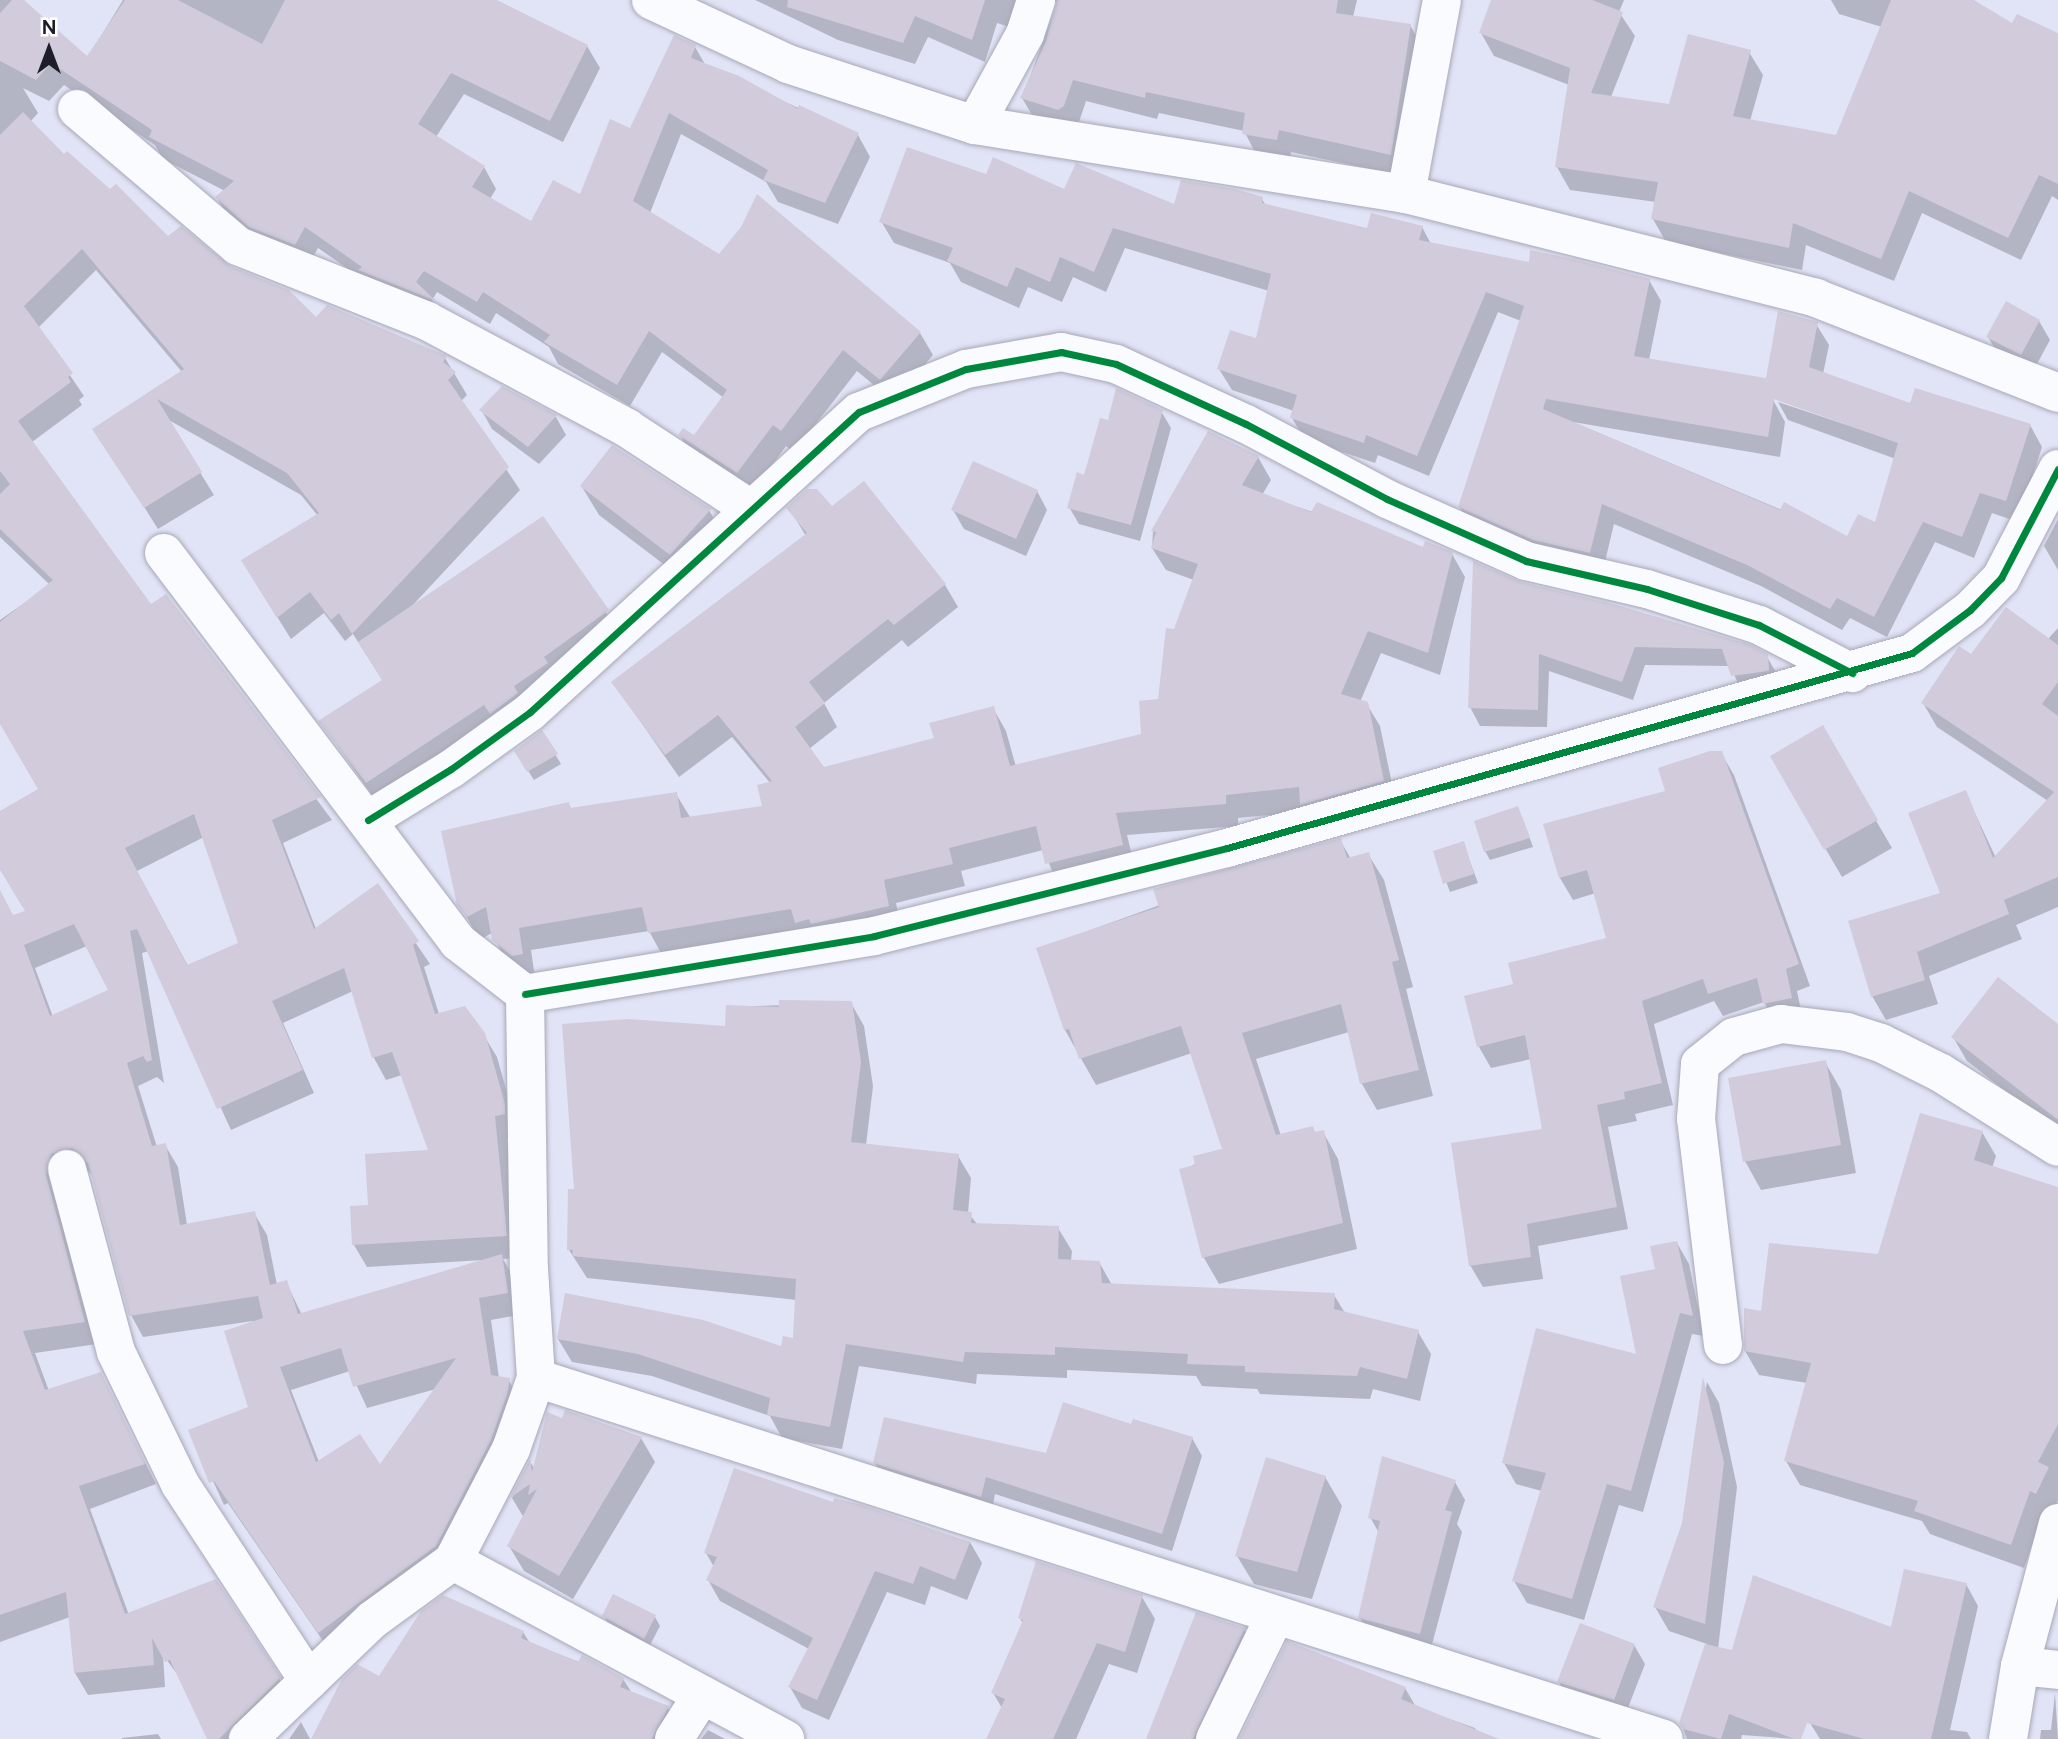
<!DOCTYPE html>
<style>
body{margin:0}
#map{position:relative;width:2058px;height:1739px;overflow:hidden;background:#e1e3f6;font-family:Figtree,sans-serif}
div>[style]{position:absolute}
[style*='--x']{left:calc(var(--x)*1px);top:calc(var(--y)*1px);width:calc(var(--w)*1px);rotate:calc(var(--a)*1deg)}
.shadow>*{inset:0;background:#0003}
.building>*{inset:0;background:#d1cbdc}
.roads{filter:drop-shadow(0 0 2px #a7a8b7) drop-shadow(0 0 2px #a7a8b7)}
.street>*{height:38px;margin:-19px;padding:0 19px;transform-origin:19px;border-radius:19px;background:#fafbfe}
.secondary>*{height:38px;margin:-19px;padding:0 19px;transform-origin:19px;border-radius:19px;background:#fafbfe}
.cycleway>*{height:7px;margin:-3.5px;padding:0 3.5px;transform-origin:3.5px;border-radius:3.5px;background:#00873e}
span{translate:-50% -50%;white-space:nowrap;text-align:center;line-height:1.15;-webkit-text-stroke:5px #fff;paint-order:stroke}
.north{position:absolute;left:14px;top:14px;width:70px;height:70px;-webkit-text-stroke:5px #fff;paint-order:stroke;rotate:0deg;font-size:19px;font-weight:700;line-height:28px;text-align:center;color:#1d1e2a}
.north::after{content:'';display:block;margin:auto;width:24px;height:32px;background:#1d1e2a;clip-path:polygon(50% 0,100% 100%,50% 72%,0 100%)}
</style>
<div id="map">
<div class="shadow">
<div style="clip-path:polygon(evenodd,0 0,21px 0,87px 59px,123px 0,496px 0,587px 46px,600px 68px,563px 142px,464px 94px,436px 137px,484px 167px,496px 189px,490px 199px,532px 223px,580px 196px,695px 47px,706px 66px,858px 135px,870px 157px,838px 224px,778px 202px,766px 182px,681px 134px,650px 213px,720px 256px,920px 333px,933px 355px,893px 401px,857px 371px,794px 452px,786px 446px,750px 495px,692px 457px,680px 435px,694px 438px,724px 398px,662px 352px,630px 406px,558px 364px,549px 347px,496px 313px,490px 324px,437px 292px,432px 300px,446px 321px,367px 282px,318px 248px,308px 266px,230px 220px,217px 198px,225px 191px,163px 159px,155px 145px,64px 85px,49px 101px,23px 88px,38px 113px,30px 122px,64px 157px,168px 239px,229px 268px,316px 320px,445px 358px,467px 395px,461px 401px,520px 490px,412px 606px,543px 519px,623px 638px,382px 809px,320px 721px,383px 681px,353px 634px,345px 641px,324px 613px,291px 639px,256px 583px,318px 516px,301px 495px,167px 419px,214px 495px,158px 529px,95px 429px,182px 372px,96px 270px,38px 328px,84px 396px,79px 400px,82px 405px,32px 442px,151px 606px,165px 596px,332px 820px,283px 843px,316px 929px,377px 886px,430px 964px,424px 967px,439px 1014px,483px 1034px,497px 1057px,517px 1128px,517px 1136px,507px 1138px,518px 1258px,503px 1259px,514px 1278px,519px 1315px,491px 1320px,499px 1378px,508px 1379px,521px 1402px,448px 1569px,332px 1654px,228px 1503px,224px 1505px,190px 1431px,251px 1408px,253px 1321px,143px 1337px,131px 1315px,93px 1176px,86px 1169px,97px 1344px,35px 1353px,49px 1391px,100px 1374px,156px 1484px,90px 1509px,129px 1615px,279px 1678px,292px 1701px,252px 1739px,210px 1739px,183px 1682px,163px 1655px,165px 1687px,88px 1695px,75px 1673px,70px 1617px,0 1642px,0 923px,27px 912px,0 867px,0 813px,40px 789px,0 720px,0 620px,50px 585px,0 537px,0 0,204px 837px,241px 943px,188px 966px,137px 871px,204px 837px,0 0,87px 946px,111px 991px,53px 1017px,35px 968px,87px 946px,0 0,149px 951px,231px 1130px,314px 1093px,283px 1023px,353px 991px,374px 1058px,386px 1080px,402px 1075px,430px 1152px,370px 1206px,354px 1245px,367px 1267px,483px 1260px,302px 1315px,286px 1282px,277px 1285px,267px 1235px,254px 1213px,187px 1225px,178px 1167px,165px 1145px,157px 1147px,138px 1086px,157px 1077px,164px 1083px,142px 953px,149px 951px,0 0,350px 1371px,367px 1408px,436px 1389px,380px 1467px,319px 1462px,291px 1390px,350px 1371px)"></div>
<div style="clip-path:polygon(755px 0,1357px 0,1353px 17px,1410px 25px,1422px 47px,1403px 176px,1291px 152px,1290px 161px,1257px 156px,1244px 131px,1159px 113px,1157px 119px,1086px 101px,1077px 128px,1035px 120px,1022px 98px,1058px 1px,1033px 6px,1022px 31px,997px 23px,985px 62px,928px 37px,915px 64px,838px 40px)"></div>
<div style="clip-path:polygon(1493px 0,1624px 0,1619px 12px,1635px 36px,1611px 97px,1670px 106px,1749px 52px,1763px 75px,1750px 121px,1837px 137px,1882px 27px,1839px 14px,1831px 0,1971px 0,2013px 25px,2058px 35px,2058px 200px,2052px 196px,2021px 260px,1922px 213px,1894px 281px,1806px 245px,1802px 270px,1666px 242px,1653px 219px,1656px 202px,1570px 190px,1557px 167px,1569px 85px,1494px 56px,1481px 33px)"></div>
<div style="clip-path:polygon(evenodd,986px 176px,1175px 207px,1262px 199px,1266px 206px,1368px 230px,1422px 227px,1431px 244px,1530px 264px,1649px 280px,1661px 301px,1649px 360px,1767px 380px,1816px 324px,1829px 345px,1823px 374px,1911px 405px,2030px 425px,2042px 447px,2018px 522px,1992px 513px,1974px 558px,1935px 542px,1887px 637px,1850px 618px,1842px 630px,1761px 586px,1614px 524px,1602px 574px,1472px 528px,1459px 506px,1521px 321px,1498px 312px,1429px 476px,1378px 455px,1375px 463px,1304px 439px,1292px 418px,1294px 411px,1232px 390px,1219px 369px,1258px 340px,1269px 291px,1125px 248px,1106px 292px,1073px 277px,1062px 302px,1028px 287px,1019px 308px,961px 282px,950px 263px,894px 243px,881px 221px,986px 176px,1772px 398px,1907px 445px,1778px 402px,1788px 420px,1896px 459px,1876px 525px,1848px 538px,1573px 422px,1780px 457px,1785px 422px,1772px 398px)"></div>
<div style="clip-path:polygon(2039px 321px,2050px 340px,2032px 373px,1999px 356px,1988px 337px)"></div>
<div style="clip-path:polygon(503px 388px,556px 417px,566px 435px,539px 464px,492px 429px,482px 411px)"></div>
<div style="clip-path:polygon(1161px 411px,1171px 428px,1140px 541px,1079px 524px,1069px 507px,1109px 422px)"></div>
<div style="clip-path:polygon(1258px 457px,1271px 480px,1262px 495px,1424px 549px,1452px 554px,1465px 577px,1440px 675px,1381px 653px,1360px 702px,1366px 703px,1380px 726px,1396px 803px,1238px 818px,1238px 826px,1127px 835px,1135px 868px,1059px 886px,1043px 850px,961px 871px,965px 886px,896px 903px,901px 929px,662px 955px,649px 931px,531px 950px,535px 977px,507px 963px,492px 933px,481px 939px,473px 928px,459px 904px,569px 804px,571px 809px,676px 794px,690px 817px,764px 807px,771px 784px,732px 737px,679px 777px,613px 682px,806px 536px,789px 508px,831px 508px,945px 585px,958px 607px,908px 647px,902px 640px,824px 703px,837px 727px,809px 749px,824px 769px,936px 740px,993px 708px,1006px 731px,1016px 767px,1143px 736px,1159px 701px,1175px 631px,1194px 580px,1166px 570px,1152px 548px,1153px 531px)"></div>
<div style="clip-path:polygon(582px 487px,709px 510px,725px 538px,687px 582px,599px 515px)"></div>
<div style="clip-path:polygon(1037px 491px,1047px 510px,1026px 556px,964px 529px,953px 510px)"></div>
<div style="clip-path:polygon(2058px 519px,2058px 570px,2044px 546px)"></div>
<div style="clip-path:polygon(1520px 584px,1766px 655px,1777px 674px,1743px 694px,1730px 666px,1645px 665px,1633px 700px,1549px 671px,1547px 727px,1480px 726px,1470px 707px)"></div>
<div style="clip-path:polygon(2058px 628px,2058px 907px,2016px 925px,2022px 939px,1929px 976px,1938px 1004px,1886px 1020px,1872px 996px,1942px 894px,1965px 792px,1996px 858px,2048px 801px,1937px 727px,1923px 703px,1972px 657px,2047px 640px)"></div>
<div style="clip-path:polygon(1822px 728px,1892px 848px,1842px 877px,1772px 757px)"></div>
<div style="clip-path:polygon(542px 733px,561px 764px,534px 780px,521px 760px)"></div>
<div style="clip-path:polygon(1721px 753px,1734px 775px,1810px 986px,1797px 991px,1803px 1020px,1777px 1026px,1764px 1002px,1723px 1016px,1714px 1001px,1654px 1024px,1673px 1105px,1635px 1114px,1637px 1121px,1608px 1127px,1628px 1229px,1538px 1246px,1543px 1279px,1483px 1287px,1470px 1265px,1544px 1131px,1531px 1059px,1491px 1068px,1479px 1047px,1515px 985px,1608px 939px,1596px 893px,1573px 900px,1560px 878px,1545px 825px,1668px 792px)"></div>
<div style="clip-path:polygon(1522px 817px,1533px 847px,1490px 860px,1485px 851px)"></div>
<div style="clip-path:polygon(1340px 840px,1351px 859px,1368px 854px,1384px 880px,1413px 987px,1406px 989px,1433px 1096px,1377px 1110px,1362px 1084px,1349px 1032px,1256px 1059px,1281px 1136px,1323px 1132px,1338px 1159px,1357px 1249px,1219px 1284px,1204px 1258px,1181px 1171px,1224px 1150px,1192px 1053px,1096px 1085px,1065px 1030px,1038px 949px)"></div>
<div style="clip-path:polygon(1463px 843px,1478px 883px,1450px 892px,1435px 852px)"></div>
<div style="clip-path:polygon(851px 1003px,864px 1026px,873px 1086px,866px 1145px,958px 1156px,971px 1178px,968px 1213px,978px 1225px,1058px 1228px,1072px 1251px,1071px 1261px,1099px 1262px,1112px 1285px,1334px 1295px,1345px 1313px,1418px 1332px,1431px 1354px,1420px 1401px,1373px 1389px,1370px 1399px,1260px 1394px,1257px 1389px,1202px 1386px,1196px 1376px,1067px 1370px,1067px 1378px,977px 1374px,976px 1384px,859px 1366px,842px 1449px,782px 1438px,770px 1416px,652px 1376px,572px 1362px,558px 1339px,782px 1349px,794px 1340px,797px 1300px,587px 1278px,569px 1250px,576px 1190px,727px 1028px,727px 1007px)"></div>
<div style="clip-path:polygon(2058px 1026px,2058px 1132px,1967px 1061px,1953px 1037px)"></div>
<div style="clip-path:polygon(1825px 1062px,1841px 1090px,1856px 1173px,1761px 1190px,1745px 1161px)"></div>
<div style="clip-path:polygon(1982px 1132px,1996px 1156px,1992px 1168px,2058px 1189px,2058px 1500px,2050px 1517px,2043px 1514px,2024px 1568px,1930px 1534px,1922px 1521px,1800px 1485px,1786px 1461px,1807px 1383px,1759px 1375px,1745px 1351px,1746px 1310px,1763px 1313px,1879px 1256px)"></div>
<div style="clip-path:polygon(1677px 1243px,1689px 1264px,1704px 1336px,1692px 1334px,1643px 1512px,1619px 1505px,1584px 1620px,1527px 1603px,1514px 1581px,1542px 1491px,1516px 1484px,1504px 1463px,1638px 1356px,1657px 1271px)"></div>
<div style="clip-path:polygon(1707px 1382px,1719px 1403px,1737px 1487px,1718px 1649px,1733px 1652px,1893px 1629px,1966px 1584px,1978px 1606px,1950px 1730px,1967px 1732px,1971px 1739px,1820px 1739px,1810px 1723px,1811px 1710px,1795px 1739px,1742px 1735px,1741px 1739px,1687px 1739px,1681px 1723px,1707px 1644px,1669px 1631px,1655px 1607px,1683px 1523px)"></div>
<div style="clip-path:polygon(1133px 1427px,1192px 1438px,1202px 1456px,1172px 1551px,995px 1494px,991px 1515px,885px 1481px,875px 1463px,1047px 1455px)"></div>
<div style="clip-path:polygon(641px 1438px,655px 1462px,573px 1599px,524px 1571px,509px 1546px,524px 1518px,512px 1498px,531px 1463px,535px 1470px)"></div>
<div style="clip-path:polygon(1325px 1477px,1342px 1506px,1312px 1599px,1254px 1584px,1237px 1556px)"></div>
<div style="clip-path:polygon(1455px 1482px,1465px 1500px,1457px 1524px,1462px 1532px,1430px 1652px,1371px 1637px,1360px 1618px,1379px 1533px,1370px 1517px)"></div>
<div style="clip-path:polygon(835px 1500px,970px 1542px,982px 1563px,967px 1600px,931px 1586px,925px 1605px,887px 1592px,829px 1720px,802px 1708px,790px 1687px,809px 1649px,720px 1601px,708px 1580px,714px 1567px,706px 1553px,834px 1504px)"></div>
<div style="clip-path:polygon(1142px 1597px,1155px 1619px,1137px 1673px,1109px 1664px,1076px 1739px,988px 1739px,1002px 1708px,993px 1693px,1023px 1624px,1020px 1618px)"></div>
<div style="clip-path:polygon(604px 1616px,655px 1617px,660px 1626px,649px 1647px,609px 1625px)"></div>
<div style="clip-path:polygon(1244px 1629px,1256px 1651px,1214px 1739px,1147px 1739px)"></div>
<div style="clip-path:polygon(523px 1632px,530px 1643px,623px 1679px,632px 1693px,668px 1708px,680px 1730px,675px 1739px,313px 1739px,379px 1678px)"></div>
<div style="clip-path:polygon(1634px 1645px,1645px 1664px,1624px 1718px,1570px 1700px,1559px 1682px)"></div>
<div style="clip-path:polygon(1405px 1688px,1416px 1707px,1475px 1728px,1481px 1739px,1241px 1739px)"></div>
<div style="clip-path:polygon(2055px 1693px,2058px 1739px,2040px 1739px,2041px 1730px,2051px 1730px)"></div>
<div style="clip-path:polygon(301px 1722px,310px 1739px,289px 1739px)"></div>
<div style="clip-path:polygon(708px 1730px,725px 1739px,701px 1739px)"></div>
<div style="clip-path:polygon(158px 1734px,161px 1739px,122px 1739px,122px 1738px)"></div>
</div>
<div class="building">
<div style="clip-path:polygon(12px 0,24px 0,87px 56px,125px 0,178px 0,262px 44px,285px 0,496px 0,588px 45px,550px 121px,451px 73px,418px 124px,485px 166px,472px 187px,531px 221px,553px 180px,580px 194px,610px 119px,630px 128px,674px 35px,696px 45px,691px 58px,739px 76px,798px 109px,799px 105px,859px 133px,825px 203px,763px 180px,768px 170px,669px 113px,633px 201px,719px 254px,741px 227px,757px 194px,921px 332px,880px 380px,843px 350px,781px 431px,773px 425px,737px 473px,678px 435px,683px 428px,694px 435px,727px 390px,649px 331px,617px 385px,544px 342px,550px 335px,483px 292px,477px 302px,424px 271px,416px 282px,436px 301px,358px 270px,362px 267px,305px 227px,295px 245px,249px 227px,215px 197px,234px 181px,149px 137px,152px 130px,51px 63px,36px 80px,0 61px,0 13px)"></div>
<div style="clip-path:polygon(788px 0,985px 0,972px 40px,915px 16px,903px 43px,787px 7px)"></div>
<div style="clip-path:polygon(1057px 0,1338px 0,1336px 13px,1411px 24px,1391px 155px,1279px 130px,1277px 140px,1242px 134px,1245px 113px,1146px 92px,1145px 98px,1073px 80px,1064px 106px,1058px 110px,1020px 98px,1046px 41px)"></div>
<div style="clip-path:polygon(1491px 0,1592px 0,1623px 12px,1591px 93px,1669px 104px,1688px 34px,1751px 50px,1733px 116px,1836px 135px,1891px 0,1974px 0,2012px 23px,2017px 14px,2058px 33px,2058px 184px,2039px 175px,2008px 238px,1909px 191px,1881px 259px,1793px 223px,1789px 248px,1651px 219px,1658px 182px,1555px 167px,1570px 68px,1479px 33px)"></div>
<div style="clip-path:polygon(evenodd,23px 112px,64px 154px,67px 151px,110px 189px,116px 184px,168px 236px,181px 226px,230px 266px,289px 290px,316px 317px,327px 305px,447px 356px,443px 362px,456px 372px,448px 380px,509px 467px,352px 634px,339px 613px,331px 620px,310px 592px,277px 618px,241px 560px,319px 513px,287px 473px,157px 399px,202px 472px,144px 508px,92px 429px,184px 369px,82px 249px,24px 306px,73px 373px,68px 377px,71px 382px,18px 421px,151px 604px,166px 594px,321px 797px,272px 820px,314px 929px,378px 883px,419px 941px,413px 945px,435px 1014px,465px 1006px,485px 1033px,505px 1104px,505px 1114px,495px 1116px,507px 1236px,352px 1245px,350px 1206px,368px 1205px,365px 1154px,428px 1150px,392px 1052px,372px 1058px,344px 968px,272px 1001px,303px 1070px,217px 1109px,137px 929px,130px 931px,152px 1060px,147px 1062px,143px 1056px,127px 1063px,152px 1146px,166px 1143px,180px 1225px,255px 1211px,270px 1285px,287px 1280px,298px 1314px,502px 1254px,508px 1293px,479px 1298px,491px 1375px,510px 1378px,507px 1395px,491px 1440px,436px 1546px,318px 1633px,214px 1481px,209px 1483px,188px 1430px,248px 1407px,224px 1331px,263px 1318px,258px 1296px,129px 1316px,88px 1163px,72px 1148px,51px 1154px,46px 1175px,85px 1322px,23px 1331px,45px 1390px,101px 1372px,144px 1460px,145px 1464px,79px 1486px,125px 1614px,216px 1579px,281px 1677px,219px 1739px,207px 1739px,170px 1660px,165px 1662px,152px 1638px,154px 1665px,74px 1673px,66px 1592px,0 1615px,0 890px,13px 915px,25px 911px,0 870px,0 811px,38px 789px,0 724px,0 622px,53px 580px,0 529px,0 494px,10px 484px,0 471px,0 135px,23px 112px,194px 814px,238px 943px,187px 965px,125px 848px,194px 814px,23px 112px,74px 924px,108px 990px,50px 1016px,24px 945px,74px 924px,23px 112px,341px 1348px,353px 1387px,456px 1358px,380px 1464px,360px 1434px,316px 1462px,280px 1367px,341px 1348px)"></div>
<div style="clip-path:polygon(evenodd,907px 147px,986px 174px,993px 157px,1064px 189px,1076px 163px,1174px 204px,1181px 180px,1235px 189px,1263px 197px,1262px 203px,1367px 228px,1371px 213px,1423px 226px,1419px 240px,1529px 262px,1530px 250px,1573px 259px,1650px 279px,1634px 356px,1766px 378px,1778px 311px,1818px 322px,1809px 367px,1910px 403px,1915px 388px,2031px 424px,2006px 501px,1980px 493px,1962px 537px,1923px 522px,1874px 617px,1837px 598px,1830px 609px,1747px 565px,1602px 504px,1590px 553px,1533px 540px,1458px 507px,1524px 306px,1486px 292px,1417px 456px,1366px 435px,1364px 443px,1290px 418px,1297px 395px,1217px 369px,1230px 330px,1256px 338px,1271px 274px,1113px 228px,1094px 272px,1060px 257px,1050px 282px,1016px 267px,1007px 287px,947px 261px,953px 248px,879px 222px,907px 147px,1546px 399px,1768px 437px,1774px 399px,1898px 443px,1875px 522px,1858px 514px,1847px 536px,1784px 502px,1780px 510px,1543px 409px,1546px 399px)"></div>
<div style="clip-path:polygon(2006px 301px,2040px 320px,2021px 355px,1986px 337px)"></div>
<div style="clip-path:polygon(502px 386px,557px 415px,528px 447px,479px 410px)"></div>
<div style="clip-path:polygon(1116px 388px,1163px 410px,1131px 525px,1067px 508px,1077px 472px,1084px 475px,1100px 418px,1108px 420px)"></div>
<div style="clip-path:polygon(1208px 431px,1259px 456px,1242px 485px,1311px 512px,1317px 502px,1423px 547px,1425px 541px,1453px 552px,1428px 653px,1368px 631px,1341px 694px,1368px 702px,1384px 781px,1300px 805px,1299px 787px,1226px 795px,1226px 804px,1116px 813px,1123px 845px,1045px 864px,1036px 826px,949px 848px,953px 864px,884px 880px,889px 906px,811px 924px,809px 919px,795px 923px,791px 909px,648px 933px,642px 907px,519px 928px,523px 954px,512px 956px,492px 940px,486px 907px,467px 917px,457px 905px,441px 831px,569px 802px,570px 808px,677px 792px,681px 818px,762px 806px,757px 785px,772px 781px,718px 715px,665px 755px,611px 682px,807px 533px,786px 508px,807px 489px,817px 489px,832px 506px,864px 481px,946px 584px,894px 625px,888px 619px,809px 682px,825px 703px,795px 727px,824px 767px,934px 738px,929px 723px,994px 706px,1010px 766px,1141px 734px,1139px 701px,1158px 699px,1166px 628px,1174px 629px,1198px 564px,1151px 548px,1156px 532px,1151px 531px)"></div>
<div style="clip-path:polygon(612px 445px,711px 509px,670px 555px,580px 486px)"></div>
<div style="clip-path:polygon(973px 461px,1038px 490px,1016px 539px,951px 510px)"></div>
<div style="clip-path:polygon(543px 516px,609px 610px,544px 657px,548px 663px,514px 686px,518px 693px,490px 714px,484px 705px,366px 783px,318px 721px,382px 680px,358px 642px)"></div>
<div style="clip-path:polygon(1473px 561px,1521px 582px,1617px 605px,1751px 645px,1768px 654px,1769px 671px,1731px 676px,1722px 649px,1635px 647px,1622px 682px,1539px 654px,1538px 710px,1468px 708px)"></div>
<div style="clip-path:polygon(2006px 607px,2058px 645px,2058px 682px,2042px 704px,2058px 716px,2058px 877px,2004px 900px,2009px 914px,1917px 952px,1925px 980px,1871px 997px,1848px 921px,1940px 893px,1908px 813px,1966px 790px,1993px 858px,2054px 792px,1921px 703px,1959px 646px,1971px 654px)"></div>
<div style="clip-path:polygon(1823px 725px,1878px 820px,1824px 850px,1770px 756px)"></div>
<div style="clip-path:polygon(542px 730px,558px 754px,527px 772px,514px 751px)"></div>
<div style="clip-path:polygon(1710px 751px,1722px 751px,1799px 964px,1786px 969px,1792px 998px,1763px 1004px,1757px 978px,1708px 994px,1703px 979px,1642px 1001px,1662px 1083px,1624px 1092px,1625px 1099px,1597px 1105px,1617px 1207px,1527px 1224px,1531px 1257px,1469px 1266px,1451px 1143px,1542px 1129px,1525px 1035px,1477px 1047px,1464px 996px,1513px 984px,1508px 963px,1606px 938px,1587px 870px,1559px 878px,1543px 824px,1665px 791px,1658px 768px)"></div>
<div style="clip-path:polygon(1518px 806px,1530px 838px,1484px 852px,1474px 821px)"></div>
<div style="clip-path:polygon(1341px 838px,1347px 858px,1369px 852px,1399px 960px,1392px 962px,1419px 1070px,1360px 1084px,1341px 1004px,1242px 1033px,1276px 1135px,1313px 1126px,1315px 1132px,1324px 1130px,1343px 1223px,1202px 1258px,1179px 1169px,1195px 1165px,1193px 1156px,1222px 1149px,1181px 1026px,1079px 1059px,1069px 1029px,1064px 1030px,1036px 948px,1159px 907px,1153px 889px)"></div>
<div style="clip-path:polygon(1464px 841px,1474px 874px,1443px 884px,1433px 851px)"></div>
<div style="clip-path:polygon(1998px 977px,2058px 1024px,2058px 1120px,1951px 1037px)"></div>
<div style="clip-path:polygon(779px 1000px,852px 1001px,861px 1062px,851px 1142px,959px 1154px,953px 1210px,972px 1212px,971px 1223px,1059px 1226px,1058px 1259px,1100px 1261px,1102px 1283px,1335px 1293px,1334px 1309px,1419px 1330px,1407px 1379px,1360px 1367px,1357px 1376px,1245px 1372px,1245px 1366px,1187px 1364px,1188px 1354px,1055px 1347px,1055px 1355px,965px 1352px,963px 1362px,846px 1344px,830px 1427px,767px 1415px,770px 1398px,638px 1354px,557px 1339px,565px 1293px,703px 1320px,781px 1346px,783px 1336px,793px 1338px,796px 1279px,572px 1256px,573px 1250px,567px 1250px,568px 1189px,574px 1189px,562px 1024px,628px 1019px,725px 1026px,726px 1005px,779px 1007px)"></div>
<div style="clip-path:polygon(1826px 1060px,1841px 1145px,1743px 1162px,1728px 1078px)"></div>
<div style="clip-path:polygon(1920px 1113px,1983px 1131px,1974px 1160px,2058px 1187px,2058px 1424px,2038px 1462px,2049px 1467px,2036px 1494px,2030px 1491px,2011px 1545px,1914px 1511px,1918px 1501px,1784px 1461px,1811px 1363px,1744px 1351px,1744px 1308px,1761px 1311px,1769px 1243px,1878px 1254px)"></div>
<div style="clip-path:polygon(1677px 1241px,1693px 1316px,1680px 1313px,1631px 1491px,1607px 1484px,1572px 1599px,1512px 1581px,1546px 1473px,1502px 1463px,1536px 1328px,1636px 1354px,1620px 1276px,1655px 1269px,1650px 1246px)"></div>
<div style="clip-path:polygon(1703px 1377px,1724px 1462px,1705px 1624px,1653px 1607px,1682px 1523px)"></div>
<div style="clip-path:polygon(1063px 1402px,1131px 1424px,1133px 1419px,1193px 1437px,1162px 1534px,986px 1477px,981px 1497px,873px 1463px,884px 1417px,1046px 1453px)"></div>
<div style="clip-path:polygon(565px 1410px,642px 1437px,559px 1576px,507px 1546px,537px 1489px,528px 1495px,530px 1484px,510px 1498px,530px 1459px,532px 1472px,547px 1412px,562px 1418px)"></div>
<div style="clip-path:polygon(1382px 1456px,1456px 1480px,1445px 1510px,1452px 1512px,1420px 1634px,1358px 1618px,1380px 1521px,1368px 1518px)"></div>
<div style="clip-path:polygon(1266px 1457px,1326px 1476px,1297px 1572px,1235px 1556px)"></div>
<div style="clip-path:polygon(734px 1468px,833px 1502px,834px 1498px,862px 1505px,970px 1542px,955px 1580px,920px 1566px,913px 1584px,875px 1571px,817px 1700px,788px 1687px,813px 1638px,706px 1580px,717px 1557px,704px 1553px)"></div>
<div style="clip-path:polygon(1036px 1561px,1143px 1595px,1125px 1652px,1097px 1643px,1053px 1739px,986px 1739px,1005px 1699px,991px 1693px,1023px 1620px,1018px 1618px)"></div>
<div style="clip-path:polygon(1904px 1569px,1967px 1583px,1931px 1739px,1864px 1739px,1807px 1723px,1801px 1739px,1794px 1739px,1729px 1714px,1721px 1739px,1683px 1729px,1679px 1723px,1705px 1644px,1732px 1650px,1753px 1575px,1891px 1627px)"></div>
<div style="clip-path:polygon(613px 1594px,656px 1615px,644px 1639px,602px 1616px)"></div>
<div style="clip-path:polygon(443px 1595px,524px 1631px,521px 1638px,578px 1662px,582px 1655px,624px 1678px,620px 1687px,669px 1706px,652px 1739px,311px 1739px,342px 1679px,357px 1664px,379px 1676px,421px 1611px)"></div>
<div style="clip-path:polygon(1196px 1612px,1245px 1628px,1193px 1739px,1146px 1739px)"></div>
<div style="clip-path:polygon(1580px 1623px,1635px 1644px,1614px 1700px,1557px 1682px)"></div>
<div style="clip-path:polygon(1287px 1641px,1406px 1687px,1401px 1699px,1499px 1739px,1239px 1739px)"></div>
</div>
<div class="roads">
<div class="street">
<div style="--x:77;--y:109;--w:211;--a:40.4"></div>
<div style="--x:238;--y:246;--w:203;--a:21.6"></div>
<div style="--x:427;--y:321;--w:227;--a:28.1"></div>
<div style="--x:627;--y:428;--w:148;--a:33.2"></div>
<div style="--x:975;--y:125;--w:104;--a:-61.2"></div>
<div style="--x:1025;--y:34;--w:36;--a:-72"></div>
<div style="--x:1406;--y:194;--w:197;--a:-79.5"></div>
<div style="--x:164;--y:553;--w:488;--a:52.9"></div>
<div style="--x:458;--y:942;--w:85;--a:37.8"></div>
<div style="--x:525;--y:994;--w:275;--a:89.2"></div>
<div style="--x:529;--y:1269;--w:109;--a:86.3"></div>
<div style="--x:536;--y:1378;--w:75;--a:109.4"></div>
<div style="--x:511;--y:1449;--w:126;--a:117.4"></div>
<div style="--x:453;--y:1561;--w:100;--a:143.9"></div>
<div style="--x:372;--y:1620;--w:172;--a:136.2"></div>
<div style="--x:368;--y:820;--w:97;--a:-31.6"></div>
<div style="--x:451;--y:769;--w:97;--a:-35.8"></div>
<div style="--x:530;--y:712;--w:445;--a:-42.4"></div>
<div style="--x:859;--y:412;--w:115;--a:-21.9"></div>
<div style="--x:966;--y:369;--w:97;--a:-10.1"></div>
<div style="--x:1061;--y:352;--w:56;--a:12.3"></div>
<div style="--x:1116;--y:364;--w:143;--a:24.8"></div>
<div style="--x:1246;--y:424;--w:160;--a:28"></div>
<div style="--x:1387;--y:499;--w:152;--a:24"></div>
<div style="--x:1526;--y:561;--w:124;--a:13"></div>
<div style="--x:1647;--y:589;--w:118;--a:17.8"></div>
<div style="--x:1759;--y:625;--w:105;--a:27.3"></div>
<div style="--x:525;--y:994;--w:354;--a:-9.4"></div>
<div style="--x:874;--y:936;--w:364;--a:-14"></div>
<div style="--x:1227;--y:848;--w:712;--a:-15.89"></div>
<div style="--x:1912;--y:653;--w:72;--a:-36.6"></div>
<div style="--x:1970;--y:610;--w:45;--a:-45.9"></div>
<div style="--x:2001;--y:578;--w:123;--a:-62.4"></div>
<div style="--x:67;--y:1169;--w:189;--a:75"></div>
<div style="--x:116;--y:1352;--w:147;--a:64.1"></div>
<div style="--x:180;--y:1484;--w:235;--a:56.8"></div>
<div style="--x:1723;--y:1345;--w:228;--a:-96.8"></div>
<div style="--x:1696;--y:1119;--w:55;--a:-85.8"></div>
<div style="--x:1700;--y:1064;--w:43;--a:-38.5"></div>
<div style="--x:1734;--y:1037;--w:49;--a:-15.5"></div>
<div style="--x:1781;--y:1024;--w:66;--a:6.9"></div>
<div style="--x:1847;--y:1032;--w:36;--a:18"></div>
<div style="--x:1881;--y:1043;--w:67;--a:26.6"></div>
<div style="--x:1941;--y:1073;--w:138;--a:32.3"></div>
<div style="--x:536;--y:1378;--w:1184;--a:17.75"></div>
<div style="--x:453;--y:1561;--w:377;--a:28.2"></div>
<div style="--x:2020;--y:1666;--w:38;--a:6"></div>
<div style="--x:674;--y:1739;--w:52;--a:-57.5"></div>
<div style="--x:1215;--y:1739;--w:135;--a:-64"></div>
<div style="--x:2008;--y:1739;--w:74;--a:-80.7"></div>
<div style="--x:2020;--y:1666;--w:148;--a:-75.1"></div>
</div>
<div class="secondary">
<div style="--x:651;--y:0;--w:151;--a:25"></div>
<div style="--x:788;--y:64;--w:197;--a:18.1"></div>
<div style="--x:975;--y:125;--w:436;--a:9.1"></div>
<div style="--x:1406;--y:194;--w:423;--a:14.2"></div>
<div style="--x:1816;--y:298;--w:260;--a:21.4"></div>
</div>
</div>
<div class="cycleway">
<div style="--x:368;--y:820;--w:97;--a:-31.6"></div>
<div style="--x:451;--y:769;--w:97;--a:-35.8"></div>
<div style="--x:530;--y:712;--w:445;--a:-42.4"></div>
<div style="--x:859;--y:412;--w:115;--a:-21.9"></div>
<div style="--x:966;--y:369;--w:97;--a:-10.1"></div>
<div style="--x:1061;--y:352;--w:56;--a:12.3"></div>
<div style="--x:1116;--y:364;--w:143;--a:24.8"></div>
<div style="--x:1246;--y:424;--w:160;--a:28"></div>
<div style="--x:1387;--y:499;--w:152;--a:24"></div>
<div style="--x:1526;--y:561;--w:124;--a:13"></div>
<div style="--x:1647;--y:589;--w:118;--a:17.8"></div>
<div style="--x:1759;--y:625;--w:105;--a:27.3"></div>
<div style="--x:525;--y:994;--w:354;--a:-9.4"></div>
<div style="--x:874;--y:936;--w:364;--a:-14"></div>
<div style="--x:1227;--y:848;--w:712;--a:-15.89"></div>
<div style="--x:1912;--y:653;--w:72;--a:-36.6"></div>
<div style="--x:1970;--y:610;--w:45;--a:-45.9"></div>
<div style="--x:2001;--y:578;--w:123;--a:-62.4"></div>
</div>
<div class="north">N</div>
</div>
